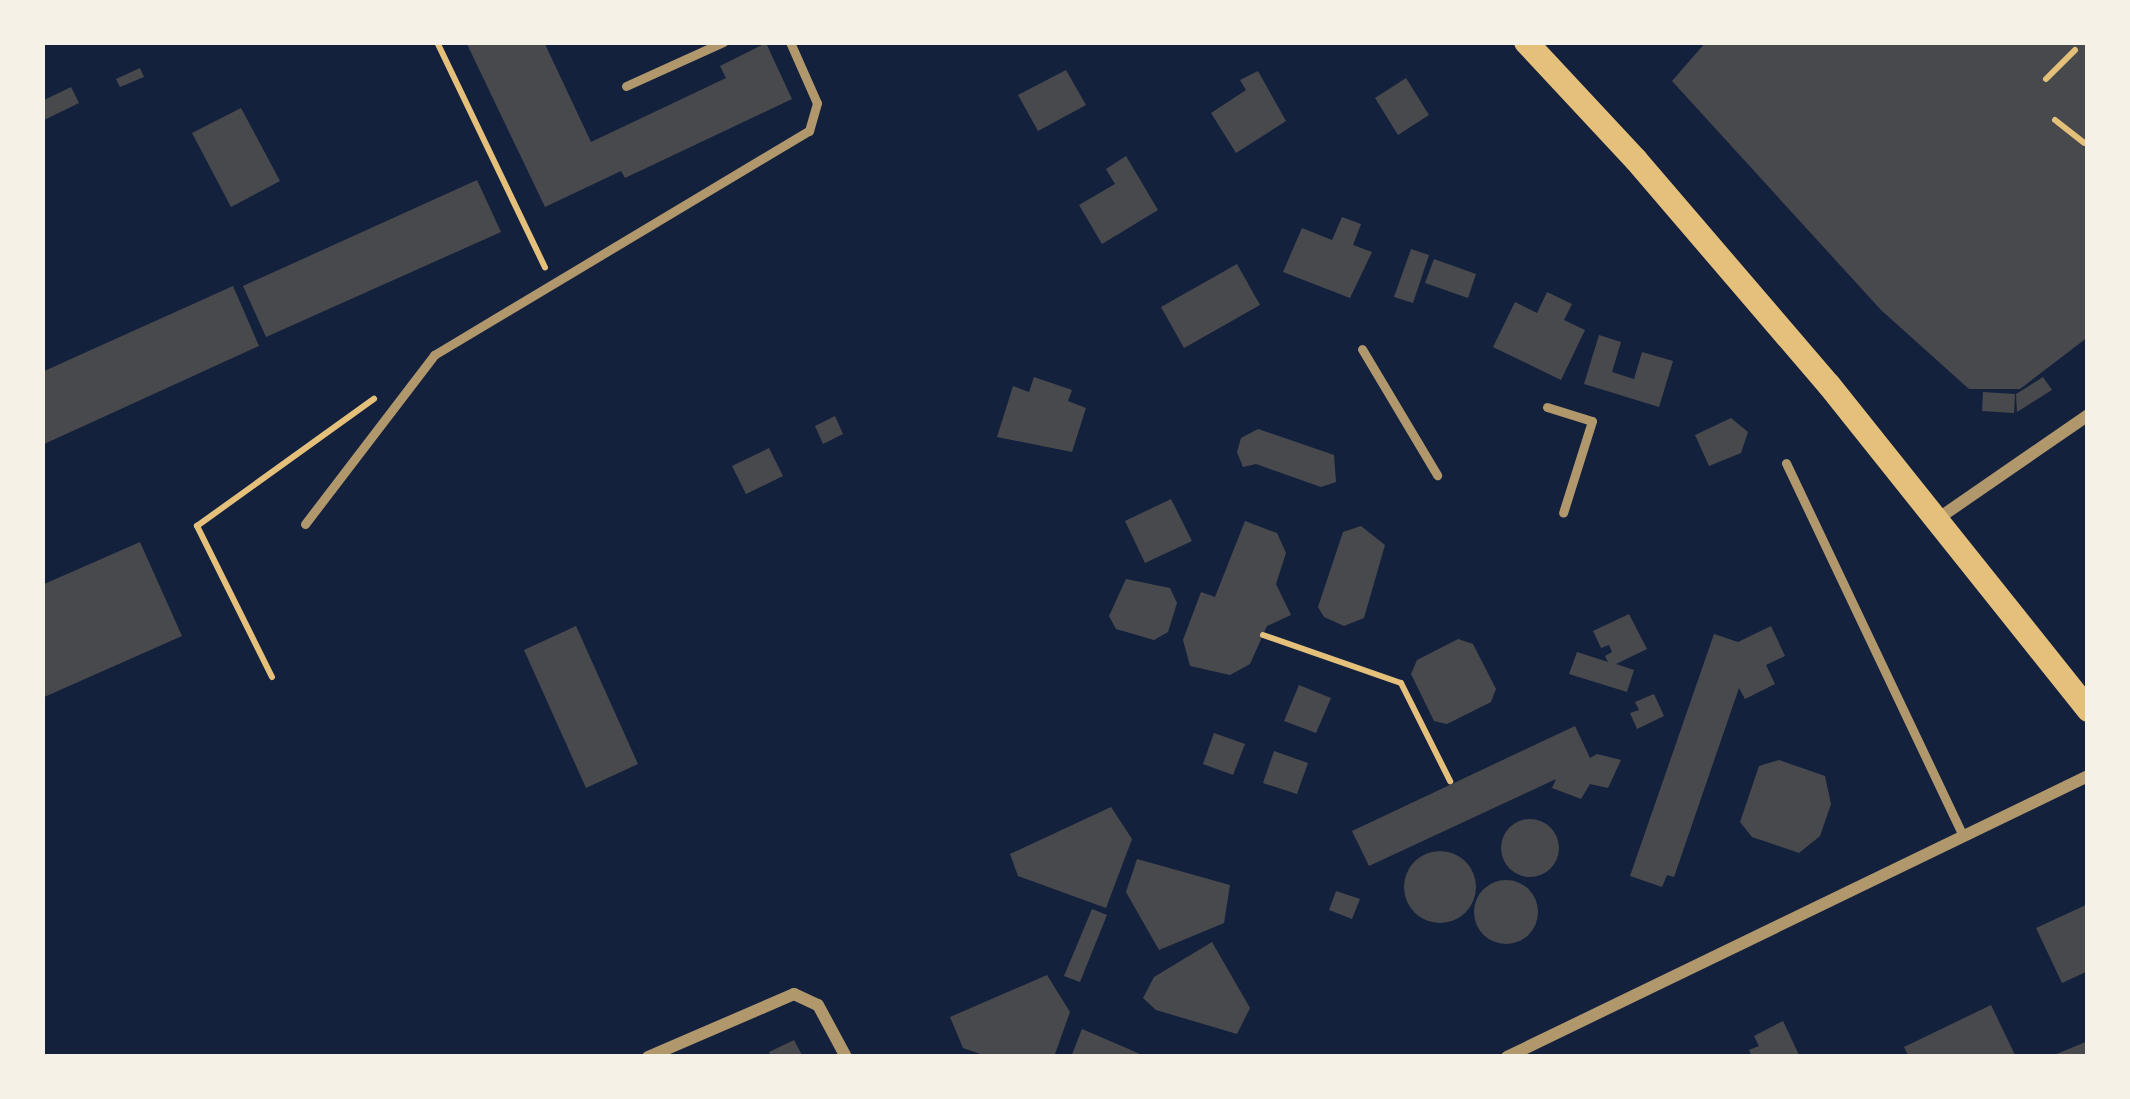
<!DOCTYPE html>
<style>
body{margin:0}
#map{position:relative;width:2130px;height:1099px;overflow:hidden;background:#14213d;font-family:"Varela Round",sans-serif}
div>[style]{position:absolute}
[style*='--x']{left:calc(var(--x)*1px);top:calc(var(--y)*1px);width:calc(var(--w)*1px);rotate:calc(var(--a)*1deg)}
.building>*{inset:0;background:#48494c}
.round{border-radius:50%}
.path>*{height:6px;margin:-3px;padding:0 3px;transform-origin:3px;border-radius:3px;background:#e5c07b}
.service>*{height:9px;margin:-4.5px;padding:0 4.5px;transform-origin:4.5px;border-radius:4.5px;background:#b1986c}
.minor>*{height:12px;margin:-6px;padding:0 6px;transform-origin:6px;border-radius:6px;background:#b1986c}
.secondary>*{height:24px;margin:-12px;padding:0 12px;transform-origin:12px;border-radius:12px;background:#e5c07b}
span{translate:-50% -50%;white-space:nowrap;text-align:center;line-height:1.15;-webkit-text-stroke:9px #f6f1e7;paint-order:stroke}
.frame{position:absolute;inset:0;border:45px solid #f6f1e7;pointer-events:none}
</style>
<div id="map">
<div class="building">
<div style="clip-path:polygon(466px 42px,544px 42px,591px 142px,726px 78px,720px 66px,766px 43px,792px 99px,625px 178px,621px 171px,545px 207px)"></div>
<div style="clip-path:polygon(1706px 42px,2088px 42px,2088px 337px,2020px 389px,1969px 389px,1881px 310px,1672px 81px)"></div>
<div style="clip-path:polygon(140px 68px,144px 77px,120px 87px,116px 79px)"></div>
<div style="clip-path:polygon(1066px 70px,1086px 105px,1038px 131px,1018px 95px)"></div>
<div style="clip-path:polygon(1258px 71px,1286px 121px,1236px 153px,1211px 113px,1246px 90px,1240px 80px)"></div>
<div style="clip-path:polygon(1406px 78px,1429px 115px,1398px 135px,1375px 98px)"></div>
<div style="clip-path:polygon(71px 87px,79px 103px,42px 121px,42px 101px)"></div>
<div style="clip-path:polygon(241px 108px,280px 181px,231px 207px,192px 133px)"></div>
<div style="clip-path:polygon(1126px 156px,1158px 210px,1102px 244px,1079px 205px,1115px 184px,1106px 169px)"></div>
<div style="clip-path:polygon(477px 180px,501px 232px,266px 337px,243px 286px)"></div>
<div style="clip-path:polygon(1342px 217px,1361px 224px,1353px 245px,1372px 252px,1350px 298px,1283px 272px,1302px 228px,1332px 240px)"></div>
<div style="clip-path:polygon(1411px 249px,1429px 255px,1413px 303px,1394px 297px)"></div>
<div style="clip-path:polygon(1434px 259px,1476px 274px,1468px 298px,1425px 283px)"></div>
<div style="clip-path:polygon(1237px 264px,1260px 305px,1184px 348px,1161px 307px)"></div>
<div style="clip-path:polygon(233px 286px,259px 346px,42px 445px,42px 372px)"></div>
<div style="clip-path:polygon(1547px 292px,1572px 304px,1564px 320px,1585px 330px,1561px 380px,1493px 347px,1515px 302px,1537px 313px)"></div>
<div style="clip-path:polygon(1599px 335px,1621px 342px,1612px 372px,1634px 379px,1642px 352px,1673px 361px,1659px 407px,1584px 384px)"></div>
<div style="clip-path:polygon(1034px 377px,1072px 390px,1068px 401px,1086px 408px,1072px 452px,997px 437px,1013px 386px,1029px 392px)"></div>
<div style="clip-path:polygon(2043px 377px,2052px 390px,2017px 412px,2016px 394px)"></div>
<div style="clip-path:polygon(1983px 392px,2015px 394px,2014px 413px,1982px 411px)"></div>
<div style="clip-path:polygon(835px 416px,843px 434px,823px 444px,815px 426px)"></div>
<div style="clip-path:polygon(1731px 418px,1748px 432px,1741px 453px,1709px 466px,1695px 435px)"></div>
<div style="clip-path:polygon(1258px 429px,1334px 455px,1336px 482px,1321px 487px,1256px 464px,1243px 467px,1237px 452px,1241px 438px)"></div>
<div style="clip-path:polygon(769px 448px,783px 476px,746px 494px,732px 466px)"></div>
<div style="clip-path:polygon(1171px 499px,1192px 541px,1145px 563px,1125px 521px)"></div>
<div style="clip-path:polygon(1245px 521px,1277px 533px,1286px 553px,1276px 584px,1291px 615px,1267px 626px,1250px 664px,1230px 675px,1190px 666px,1183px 640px,1201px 592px,1215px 597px)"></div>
<div style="clip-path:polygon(1361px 526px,1385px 545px,1364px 618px,1344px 626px,1324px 617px,1318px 607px,1343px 532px)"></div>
<div style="clip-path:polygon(140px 542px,182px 636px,42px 698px,42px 585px)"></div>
<div style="clip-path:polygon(1126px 579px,1170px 588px,1177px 603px,1168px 632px,1154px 640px,1116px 629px,1109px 616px)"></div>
<div style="clip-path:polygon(1629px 614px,1647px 649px,1616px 664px,1634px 670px,1627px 692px,1569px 674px,1577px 652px,1608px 662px,1605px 656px,1612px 652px,1609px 645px,1601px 648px,1593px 631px)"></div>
<div style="clip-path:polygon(576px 626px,638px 764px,586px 788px,524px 650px)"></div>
<div style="clip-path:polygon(1771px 626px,1785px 656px,1766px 665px,1775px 684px,1745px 699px,1739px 688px,1674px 877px,1667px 875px,1662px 887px,1630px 876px,1714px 634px,1738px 642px)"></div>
<div style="clip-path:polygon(1458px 639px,1473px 644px,1496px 689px,1491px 702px,1447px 724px,1434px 721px,1411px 674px,1417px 660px)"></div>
<div style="clip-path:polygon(1299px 685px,1331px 698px,1316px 733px,1284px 721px)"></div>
<div style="clip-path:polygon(1654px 694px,1664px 716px,1637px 729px,1630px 713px,1639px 710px,1635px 702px)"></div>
<div style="clip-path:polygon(1575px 726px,1590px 758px,1597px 754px,1621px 760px,1608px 788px,1590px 784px,1581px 799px,1552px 788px,1556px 779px,1369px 866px,1352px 831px)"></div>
<div style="clip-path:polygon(1214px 733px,1245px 744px,1233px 775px,1203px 764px)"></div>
<div style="clip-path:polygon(1274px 751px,1308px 763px,1297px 794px,1263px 783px)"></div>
<div style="clip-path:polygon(1779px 760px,1825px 776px,1831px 804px,1820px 836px,1799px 853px,1752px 837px,1740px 822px,1759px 766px)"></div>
<div style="clip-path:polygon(1111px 807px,1132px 839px,1106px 908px,1018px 876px,1010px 854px)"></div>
<div class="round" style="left:1501px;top:819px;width:58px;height:58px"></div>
<div class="round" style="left:1404px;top:851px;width:72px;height:72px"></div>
<div style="clip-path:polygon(1137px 859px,1230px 885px,1224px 923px,1159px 950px,1126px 892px)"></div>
<div class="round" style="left:1474px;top:880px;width:64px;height:64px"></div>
<div style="clip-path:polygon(1336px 891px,1360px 899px,1352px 919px,1329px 910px)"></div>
<div style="clip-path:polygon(2088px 904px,2088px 971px,2062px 983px,2036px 928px)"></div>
<div style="clip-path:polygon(1092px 909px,1107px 915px,1080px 982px,1064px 976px)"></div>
<div style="clip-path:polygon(1212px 942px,1250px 1008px,1237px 1034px,1156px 1010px,1143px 998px,1154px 977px)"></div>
<div style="clip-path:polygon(1047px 975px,1070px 1012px,1054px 1057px,989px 1057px,963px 1048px,950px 1017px)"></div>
<div style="clip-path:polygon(1991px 1005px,2016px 1057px,1909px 1057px,1904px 1047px)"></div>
<div style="clip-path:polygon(1783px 1021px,1800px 1057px,1752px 1057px,1749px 1050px,1759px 1046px,1754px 1036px)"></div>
<div style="clip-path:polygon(1082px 1029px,1147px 1057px,1071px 1057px)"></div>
<div style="clip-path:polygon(794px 1040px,803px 1057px,771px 1057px,769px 1052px)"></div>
<div style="clip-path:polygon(2088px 1041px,2088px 1057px,2049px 1057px)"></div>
</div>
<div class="path">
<div style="--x:437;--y:42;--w:250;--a:64.4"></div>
<div style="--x:2046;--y:79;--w:41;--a:-45"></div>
<div style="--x:2055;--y:120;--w:37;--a:38"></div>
<div style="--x:1263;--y:635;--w:146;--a:19.2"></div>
<div style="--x:1401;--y:683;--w:110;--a:63.4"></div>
<div style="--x:272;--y:677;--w:169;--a:-116.4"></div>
<div style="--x:197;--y:526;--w:218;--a:-35.7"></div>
</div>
<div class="service">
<div style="--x:626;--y:86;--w:107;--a:-24.4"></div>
<div style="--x:1362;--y:349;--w:147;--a:59.2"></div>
<div style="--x:1547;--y:407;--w:47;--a:17.3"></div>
<div style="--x:1592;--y:421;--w:96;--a:107.5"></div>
<div style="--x:1786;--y:463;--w:413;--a:64.6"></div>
<div style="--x:305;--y:524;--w:213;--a:-52.6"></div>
<div style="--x:434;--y:355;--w:437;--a:-30.9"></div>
<div style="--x:809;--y:131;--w:29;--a:-74"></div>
<div style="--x:817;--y:103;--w:67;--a:-113.9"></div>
</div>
<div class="minor">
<div style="--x:1936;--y:520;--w:185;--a:-34.6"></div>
<div style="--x:648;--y:1057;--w:159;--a:-23.3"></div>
<div style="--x:794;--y:994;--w:26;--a:25"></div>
<div style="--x:818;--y:1005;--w:59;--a:61.7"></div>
<div style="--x:1507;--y:1057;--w:645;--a:-25.81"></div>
</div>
<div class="secondary">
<div style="--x:1526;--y:42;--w:161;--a:47"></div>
<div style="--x:1636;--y:160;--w:296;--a:49.4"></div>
<div style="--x:1829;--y:385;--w:416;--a:51.4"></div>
</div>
<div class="frame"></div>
</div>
